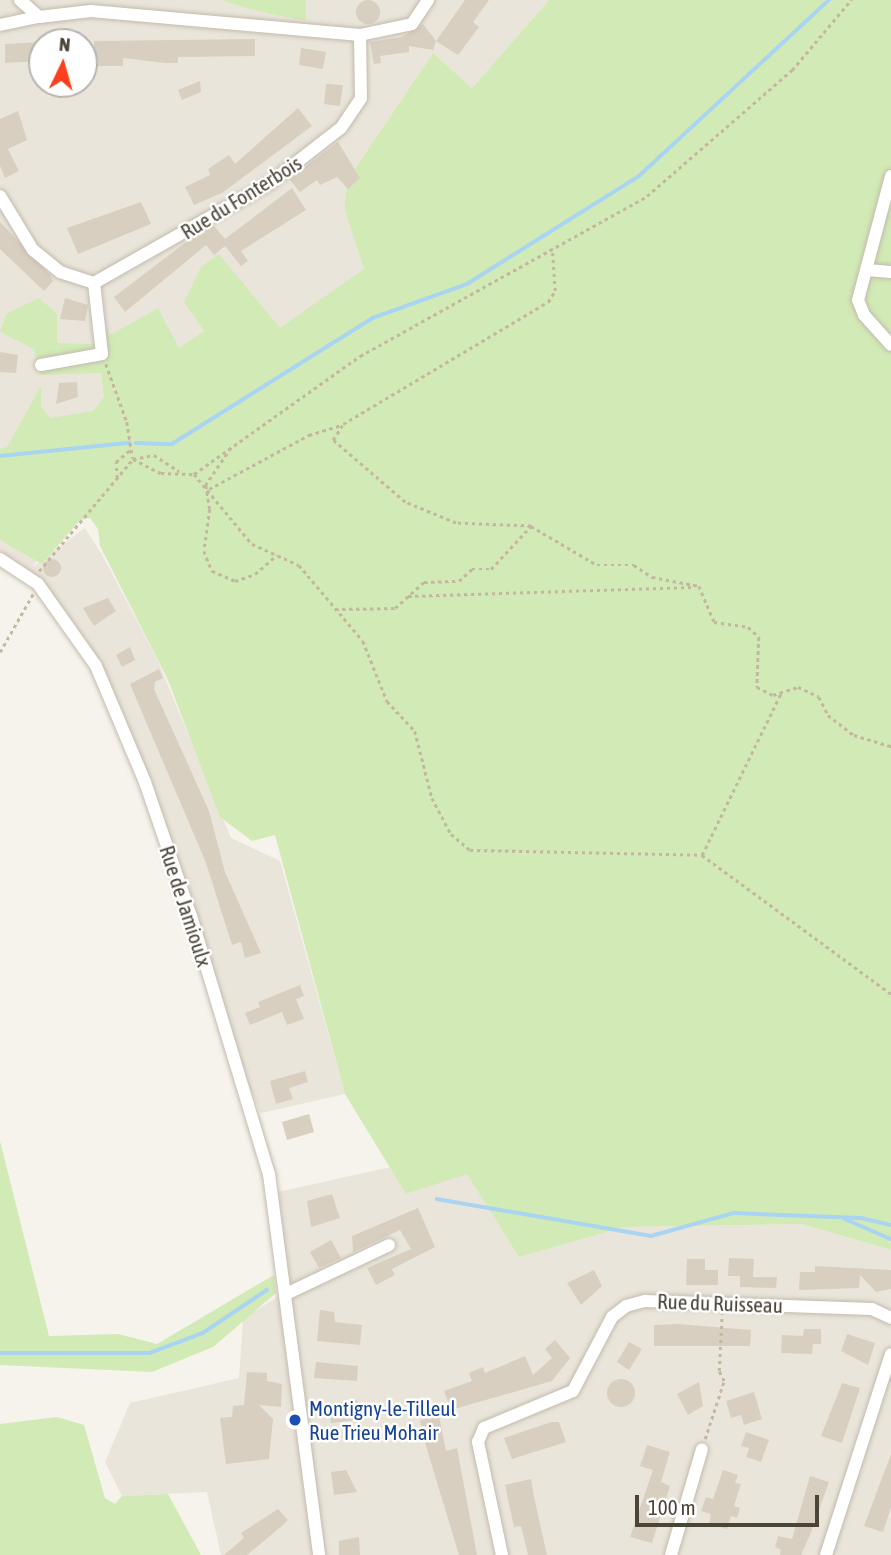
<!DOCTYPE html>
<style>
body{margin:0}
#map{position:relative;width:891px;height:1555px;overflow:hidden;background:#f6f3ec;font-family:"Asap Condensed",sans-serif}
div>[style]{position:absolute}
[style*='--x']{left:calc(var(--x)*1px);top:calc(var(--y)*1px);width:calc(var(--w)*1px);rotate:calc(var(--a)*1deg)}
.residential>*{inset:0;background:#eae5da}
.green>*{inset:0;background:#d2eab5}
.stream>*{height:3.5px;margin:-1.75px;padding:0 1.75px;transform-origin:1.75px;border-radius:1.75px;background:#a9d4f2}
.building>*{inset:0;background:#d8cfc1}
.round{border-radius:50%}
.path>*{height:2.5px;margin-top:-1.25px;transform-origin:0;background:repeating-linear-gradient(90deg,#c4b79f 0 3.5px,transparent 0 7px)}
.roads{filter:drop-shadow(0 0 2px #c2bbae) drop-shadow(0 0 2px #c2bbae)}
.minor>*{height:12px;margin:-6px;padding:0 6px;transform-origin:6px;border-radius:6px;background:#fff}
.dots>*{width:19px;height:19px;translate:-50% -50%;box-sizing:border-box;border:4px solid #fff;border-radius:50%}
span{translate:-50% -50%;white-space:nowrap;text-align:center;line-height:1.15;-webkit-text-stroke:5px #fff;paint-order:stroke}
.street-label{font-size:21px;color:#4b4439}
.transit-label{font-size:21px;color:#164399}
.left{translate:0 -50%;text-align:left}
.north{position:absolute;left:28px;top:28px;width:70px;height:70px;box-sizing:border-box;background:#fff;border:2px solid #b7b4b0;border-radius:50%;rotate:5deg;font-size:19px;font-weight:700;line-height:28px;text-align:center;color:#4b4439}
.north::after{content:'';display:block;margin:auto;width:24px;height:32px;background:#fc3f1d;clip-path:polygon(50% 0,100% 100%,50% 72%,0 100%)}
.scale{position:absolute;left:635px;top:1495px;width:184px;height:32px;box-sizing:border-box;border:4px solid #4b4439;border-top:0;padding-left:9px;font-size:21px;line-height:24px;white-space:nowrap;color:#4b4439;-webkit-text-stroke:5px #fff;paint-order:stroke}
</style>
<div id="map">
<div class="residential">
<div style="clip-path:polygon(evenodd,0 0,549px 0,472px 88px,433px 53px,348px 179px,344px 208px,364px 269px,128px 455px,31px 568px,85px 528px,104px 558px,158px 661px,231px 838px,280px 861px,345px 1094px,261px 1113px,241px 1067px,167px 837px,89px 664px,23px 575px,0 554px,0 0,42px 42px,84px 42px,84px 84px,42px 84px,42px 42px)"></div>
<div style="clip-path:polygon(391px 1167px,406px 1194px,467px 1173px,519px 1257px,624px 1227px,802px 1224px,891px 1250px,891px 1555px,221px 1555px,207px 1492px,122px 1496px,105px 1462px,130px 1403px,239px 1378px,243px 1319px,280px 1295px,278px 1192px)"></div>
</div>
<div class="green">
<div style="clip-path:polygon(221px 0,306px 0,306px 21px,253px 10px)"></div>
<div style="clip-path:polygon(549px 0,891px 0,891px 1250px,802px 1224px,624px 1227px,519px 1257px,467px 1174px,406px 1194px,345px 1094px,275px 835px,252px 841px,220px 817px,168px 680px,100px 546px,98px 529px,90px 518px,80px 520px,42px 564px,0 540px,0 449px,7px 447px,41px 386px,41px 406px,50px 418px,93px 411px,104px 397px,101px 373px,40px 375px,34px 349px,0 332px,6px 314px,39px 298px,57px 314px,57px 343px,94px 344px,92px 313px,102px 318px,110px 335px,158px 308px,179px 348px,204px 331px,184px 302px,201px 267px,219px 254px,280px 328px,364px 269px,344px 208px,348px 179px,433px 53px,472px 88px)"></div>
<div style="clip-path:polygon(0 1141px,49px 1336px,118px 1334px,157px 1344px,274px 1275px,276px 1293px,213px 1347px,152px 1372px,0 1365px)"></div>
<div style="clip-path:polygon(57px 1417px,84px 1425px,105px 1498px,115px 1504px,122px 1496px,168px 1494px,201px 1555px,0 1555px,0 1424px)"></div>
</div>
<div class="stream">
<div style="--x:136;--y:443;--w:36;--a:2"></div>
<div style="--x:172;--y:444;--w:237;--a:-32.1"></div>
<div style="--x:373;--y:318;--w:100;--a:-19.9"></div>
<div style="--x:467;--y:284;--w:203;--a:-32.1"></div>
<div style="--x:639;--y:176;--w:259;--a:-42.8"></div>
<div style="--x:0;--y:456;--w:130;--a:-5.8"></div>
<div style="--x:437;--y:1199;--w:217;--a:9.8"></div>
<div style="--x:651;--y:1236;--w:86;--a:-15.5"></div>
<div style="--x:734;--y:1213;--w:127;--a:2.3"></div>
<div style="--x:861;--y:1218;--w:31;--a:13"></div>
<div style="--x:845;--y:1219;--w:50;--a:23.5"></div>
<div style="--x:0;--y:1353;--w:150;--a:0"></div>
<div style="--x:150;--y:1353;--w:57;--a:-20.7"></div>
<div style="--x:203;--y:1333;--w:77;--a:-33.9"></div>
</div>
<div class="building">
<div class="round" style="left:356px;top:0;width:24px;height:24px"></div>
<div style="clip-path:polygon(465px 0,489px 0,473px 22px,479px 27px,458px 55px,436px 41px,433px 50px,409px 46px,409px 52px,380px 56px,381px 63px,374px 64px,370px 42px,402px 37px,423px 24px,436px 41px)"></div>
<div style="clip-path:polygon(255px 39px,255px 56px,178px 57px,178px 63px,165px 63px,123px 58px,123px 66px,94px 66px,94px 41px)"></div>
<div style="clip-path:polygon(42px 42px,42px 61px,5px 63px,5px 44px)"></div>
<div style="clip-path:polygon(301px 48px,326px 52px,323px 69px,299px 65px)"></div>
<div style="clip-path:polygon(200px 81px,201px 92px,182px 100px,178px 90px)"></div>
<div style="clip-path:polygon(326px 84px,343px 85px,340px 106px,324px 104px)"></div>
<div style="clip-path:polygon(298px 108px,312px 126px,222px 193px,194px 205px,185px 187px,210px 175px,208px 169px,229px 155px,235px 164px)"></div>
<div style="clip-path:polygon(18px 111px,27px 140px,8px 149px,19px 171px,5px 178px,0 166px,0 119px)"></div>
<div style="clip-path:polygon(338px 142px,360px 178px,348px 189px,337px 177px,320px 185px,317px 180px,300px 192px,289px 179px)"></div>
<div style="clip-path:polygon(292px 188px,306px 210px,241px 251px,248px 261px,241px 266px,225px 246px,214px 255px,206px 245px,125px 312px,114px 297px,194px 236px,213px 225px,225px 239px)"></div>
<div style="clip-path:polygon(141px 202px,151px 224px,78px 254px,67px 228px)"></div>
<div style="clip-path:polygon(0 222px,50px 275px,53px 281px,44px 291px,0 249px)"></div>
<div style="clip-path:polygon(65px 298px,88px 305px,85px 321px,60px 319px)"></div>
<div style="clip-path:polygon(0 352px,18px 355px,16px 373px,0 372px)"></div>
<div style="clip-path:polygon(77px 382px,78px 397px,56px 404px,59px 383px)"></div>
<div class="round" style="left:43px;top:559px;width:18px;height:18px"></div>
<div style="clip-path:polygon(108px 598px,116px 611px,94px 626px,83px 608px)"></div>
<div style="clip-path:polygon(130px 647px,135px 660px,122px 667px,116px 655px)"></div>
<div style="clip-path:polygon(159px 669px,163px 678px,155px 682px,154px 689px,209px 811px,225px 872px,261px 953px,245px 958px,241px 942px,232px 945px,206px 863px,130px 684px)"></div>
<div style="clip-path:polygon(300px 985px,304px 996px,296px 999px,304px 1019px,287px 1025px,282px 1012px,250px 1025px,245px 1013px,260px 1007px,258px 1002px)"></div>
<div style="clip-path:polygon(305px 1071px,308px 1082px,289px 1088px,293px 1099px,276px 1104px,270px 1081px)"></div>
<div style="clip-path:polygon(309px 1114px,314px 1132px,287px 1140px,282px 1122px)"></div>
<div style="clip-path:polygon(332px 1194px,340px 1218px,311px 1227px,307px 1201px)"></div>
<div style="clip-path:polygon(418px 1208px,435px 1247px,392px 1269px,395px 1275px,376px 1285px,367px 1268px,411px 1249px,400px 1230px,353px 1252px,352px 1236px)"></div>
<div style="clip-path:polygon(331px 1240px,341px 1258px,319px 1268px,310px 1252px)"></div>
<div style="clip-path:polygon(729px 1258px,754px 1259px,753px 1277px,777px 1277px,776px 1288px,740px 1287px,740px 1276px,728px 1276px)"></div>
<div style="clip-path:polygon(687px 1259px,705px 1259px,705px 1270px,718px 1270px,718px 1285px,686px 1285px)"></div>
<div style="clip-path:polygon(815px 1266px,891px 1270px,891px 1289px,876px 1292px,860px 1275px,859px 1288px,799px 1290px,800px 1272px,815px 1272px)"></div>
<div style="clip-path:polygon(594px 1270px,602px 1286px,581px 1305px,567px 1283px)"></div>
<div style="clip-path:polygon(320px 1310px,334px 1312px,335px 1322px,362px 1325px,360px 1345px,317px 1341px)"></div>
<div style="clip-path:polygon(678px 1324px,751px 1330px,750px 1346px,654px 1346px,654px 1325px)"></div>
<div style="clip-path:polygon(804px 1329px,821px 1329px,821px 1344px,813px 1344px,812px 1354px,781px 1353px,782px 1335px,803px 1336px)"></div>
<div style="clip-path:polygon(847px 1334px,875px 1343px,868px 1365px,841px 1351px)"></div>
<div style="clip-path:polygon(555px 1340px,570px 1358px,552px 1381px,451px 1410px,444px 1391px,472px 1381px,469px 1373px,483px 1367px,485px 1373px,525px 1356px,533px 1375px,552px 1358px,545px 1349px)"></div>
<div style="clip-path:polygon(629px 1342px,642px 1349px,629px 1370px,617px 1362px)"></div>
<div style="clip-path:polygon(316px 1362px,358px 1366px,357px 1381px,314px 1378px)"></div>
<div style="clip-path:polygon(247px 1372px,267px 1373px,267px 1381px,282px 1384px,281px 1407px,259px 1405px,273px 1419px,269px 1459px,226px 1464px,220px 1418px,232px 1417px,233px 1406px,244px 1405px)"></div>
<div class="round" style="left:607px;top:1379px;width:28px;height:28px"></div>
<div style="clip-path:polygon(699px 1382px,703px 1406px,688px 1415px,677px 1394px)"></div>
<div style="clip-path:polygon(842px 1383px,860px 1388px,842px 1443px,821px 1436px)"></div>
<div style="clip-path:polygon(754px 1392px,762px 1419px,744px 1425px,741px 1415px,731px 1418px,726px 1401px)"></div>
<div style="clip-path:polygon(355px 1400px,367px 1405px,356px 1411px,357px 1420px,331px 1423px,329px 1404px)"></div>
<div style="clip-path:polygon(439px 1416px,446px 1451px,457px 1448px,477px 1555px,459px 1555px,426px 1446px,420px 1420px)"></div>
<div style="clip-path:polygon(551px 1422px,559px 1422px,566px 1442px,512px 1459px,504px 1438px)"></div>
<div style="clip-path:polygon(746px 1432px,769px 1440px,761px 1462px,746px 1457px,749px 1448px,741px 1446px)"></div>
<div style="clip-path:polygon(647px 1445px,670px 1452px,661px 1482px,670px 1486px,652px 1543px,630px 1537px,653px 1470px,640px 1466px)"></div>
<div style="clip-path:polygon(891px 1454px,891px 1507px,883px 1532px,864px 1526px)"></div>
<div style="clip-path:polygon(346px 1470px,357px 1492px,334px 1495px,331px 1472px)"></div>
<div style="clip-path:polygon(723px 1470px,738px 1475px,735px 1483px,741px 1484px,734px 1506px,740px 1508px,737px 1518px,731px 1516px,727px 1529px,709px 1524px,711px 1514px,701px 1511px,706px 1497px,713px 1499px)"></div>
<div style="clip-path:polygon(810px 1476px,829px 1482px,810px 1535px,801px 1555px,780px 1555px,781px 1550px,775px 1547px,778px 1536px,792px 1539px)"></div>
<div style="clip-path:polygon(531px 1479px,534px 1497px,547px 1555px,528px 1555px,521px 1526px,514px 1527px,505px 1485px)"></div>
<div style="clip-path:polygon(278px 1509px,288px 1520px,283px 1525px,247px 1555px,224px 1555px,244px 1538px,241px 1533px)"></div>
<div style="clip-path:polygon(359px 1537px,360px 1555px,339px 1555px,339px 1541px)"></div>
</div>
<div class="path">
<div style="--x:106;--y:364;--w:62;--a:70.1"></div>
<div style="--x:127;--y:422;--w:37;--a:81"></div>
<div style="--x:133;--y:459;--w:31;--a:27"></div>
<div style="--x:161;--y:473;--w:33;--a:2"></div>
<div style="--x:194;--y:474;--w:204;--a:-35.4"></div>
<div style="--x:360;--y:356;--w:329;--a:-29.1"></div>
<div style="--x:647;--y:196;--w:192;--a:-41"></div>
<div style="--x:792;--y:70;--w:92;--a:-49.9"></div>
<div style="--x:231;--y:448;--w:45;--a:124"></div>
<div style="--x:206;--y:485;--w:24;--a:81"></div>
<div style="--x:210;--y:509;--w:42;--a:98.1"></div>
<div style="--x:204;--y:551;--w:22;--a:68"></div>
<div style="--x:212;--y:571;--w:25;--a:23"></div>
<div style="--x:235;--y:581;--w:21;--a:-19"></div>
<div style="--x:255;--y:574;--w:29;--a:-41"></div>
<div style="--x:194;--y:474;--w:91;--a:50.4"></div>
<div style="--x:252;--y:544;--w:51;--a:24.1"></div>
<div style="--x:299;--y:565;--w:99;--a:49.9"></div>
<div style="--x:363;--y:641;--w:65;--a:68.2"></div>
<div style="--x:387;--y:701;--w:41;--a:47"></div>
<div style="--x:415;--y:731;--w:69;--a:75.8"></div>
<div style="--x:432;--y:798;--w:41;--a:62.2"></div>
<div style="--x:451;--y:834;--w:25;--a:40"></div>
<div style="--x:470;--y:850;--w:232;--a:1.2"></div>
<div style="--x:702;--y:855;--w:235;--a:36.3"></div>
<div style="--x:117;--y:478;--w:16;--a:-94"></div>
<div style="--x:116;--y:462;--w:21;--a:-41"></div>
<div style="--x:209;--y:489;--w:114;--a:-28.4"></div>
<div style="--x:309;--y:435;--w:34;--a:-17"></div>
<div style="--x:531;--y:526;--w:75;--a:-177.7"></div>
<div style="--x:456;--y:523;--w:55;--a:-157.6"></div>
<div style="--x:405;--y:502;--w:95;--a:-139.3"></div>
<div style="--x:333;--y:440;--w:19;--a:-58"></div>
<div style="--x:343;--y:424;--w:239;--a:-30.8"></div>
<div style="--x:548;--y:302;--w:13;--a:-58"></div>
<div style="--x:555;--y:291;--w:43;--a:-94"></div>
<div style="--x:39;--y:571;--w:146;--a:-50"></div>
<div style="--x:133;--y:459;--w:21;--a:-11"></div>
<div style="--x:154;--y:455;--w:30;--a:33"></div>
<div style="--x:408;--y:596;--w:287;--a:-1.8"></div>
<div style="--x:335;--y:609;--w:60;--a:-1"></div>
<div style="--x:395;--y:608;--w:39;--a:-42"></div>
<div style="--x:424;--y:582;--w:35;--a:-2"></div>
<div style="--x:459;--y:581;--w:18;--a:-43"></div>
<div style="--x:472;--y:569;--w:19;--a:0"></div>
<div style="--x:491;--y:569;--w:59;--a:-47.1"></div>
<div style="--x:531;--y:526;--w:77;--a:30.6"></div>
<div style="--x:597;--y:565;--w:37;--a:0"></div>
<div style="--x:634;--y:565;--w:22;--a:34"></div>
<div style="--x:652;--y:577;--w:48;--a:10.8"></div>
<div style="--x:699;--y:586;--w:39;--a:67"></div>
<div style="--x:714;--y:622;--w:34;--a:8"></div>
<div style="--x:748;--y:627;--w:15;--a:42"></div>
<div style="--x:759;--y:637;--w:50;--a:92.3"></div>
<div style="--x:757;--y:687;--w:18;--a:27"></div>
<div style="--x:773;--y:695;--w:26;--a:-18"></div>
<div style="--x:798;--y:687;--w:23;--a:25"></div>
<div style="--x:819;--y:697;--w:20;--a:63"></div>
<div style="--x:828;--y:715;--w:33;--a:38"></div>
<div style="--x:854;--y:735;--w:39;--a:17"></div>
<div style="--x:0;--y:652;--w:67;--a:-60.4"></div>
<div style="--x:702;--y:855;--w:180;--a:-64"></div>
<div style="--x:705;--y:1439;--w:61;--a:-71.9"></div>
<div style="--x:724;--y:1381;--w:11;--a:-117"></div>
<div style="--x:719;--y:1371;--w:57;--a:-87"></div>
</div>
<div class="roads">
<div class="minor">
<div style="--x:20;--y:0;--w:25;--a:42"></div>
<div style="--x:39;--y:17;--w:52;--a:-6.6"></div>
<div style="--x:91;--y:11;--w:270;--a:5.1"></div>
<div style="--x:0;--y:25;--w:40;--a:-12"></div>
<div style="--x:891;--y:176;--w:128;--a:104.9"></div>
<div style="--x:858;--y:300;--w:16;--a:68"></div>
<div style="--x:864;--y:315;--w:40;--a:48"></div>
<div style="--x:0;--y:196;--w:63;--a:58.6"></div>
<div style="--x:33;--y:250;--w:35;--a:39"></div>
<div style="--x:60;--y:272;--w:36;--a:18"></div>
<div style="--x:94;--y:283;--w:202;--a:-29.6"></div>
<div style="--x:270;--y:183;--w:90;--a:-37.8"></div>
<div style="--x:341;--y:128;--w:36;--a:-56"></div>
<div style="--x:361;--y:98;--w:63;--a:-90.9"></div>
<div style="--x:360;--y:35;--w:53;--a:-11.9"></div>
<div style="--x:412;--y:24;--w:29;--a:-56"></div>
<div style="--x:867;--y:270;--w:24;--a:5"></div>
<div style="--x:41;--y:365;--w:62;--a:-10.2"></div>
<div style="--x:102;--y:354;--w:71;--a:-96.4"></div>
<div style="--x:0;--y:559;--w:45;--a:33.3"></div>
<div style="--x:38;--y:584;--w:100;--a:54.7"></div>
<div style="--x:96;--y:666;--w:126;--a:67.1"></div>
<div style="--x:145;--y:782;--w:142;--a:71.1"></div>
<div style="--x:191;--y:916;--w:270;--a:73.2"></div>
<div style="--x:269;--y:1174;--w:384;--a:82.5"></div>
<div style="--x:286;--y:1294;--w:114;--a:-25.4"></div>
<div style="--x:502;--y:1555;--w:116;--a:-102"></div>
<div style="--x:478;--y:1442;--w:15;--a:-67"></div>
<div style="--x:484;--y:1428;--w:96;--a:-22.6"></div>
<div style="--x:573;--y:1391;--w:84;--a:-62.2"></div>
<div style="--x:612;--y:1317;--w:18;--a:-38"></div>
<div style="--x:626;--y:1306;--w:20;--a:-15"></div>
<div style="--x:645;--y:1301;--w:227;--a:2"></div>
<div style="--x:872;--y:1309;--w:21;--a:25"></div>
<div style="--x:671;--y:1555;--w:110;--a:-73.7"></div>
<div style="--x:826;--y:1555;--w:211;--a:-72.1"></div>
</div>
</div>
<div class="dots">
<div style="left:295px;top:1420px;background:#1a4fb4"></div>
</div>
<div class="street-label">
<span style="left:241px;top:197px;rotate:-32deg">Rue du Fonterbois</span>
<span style="left:186px;top:906px;rotate:72deg">Rue de Jamioulx</span>
<span style="left:720px;top:1303px;rotate:2deg">Rue du Ruisseau</span>
</div>
<div class="transit-label">
<span class="left" style="left:309px;top:1420px">Montigny-le-Tilleul<br>Rue Trieu Mohair</span>
</div>
<div class="north">N</div>
<div class="scale">100 m</div>
</div>
